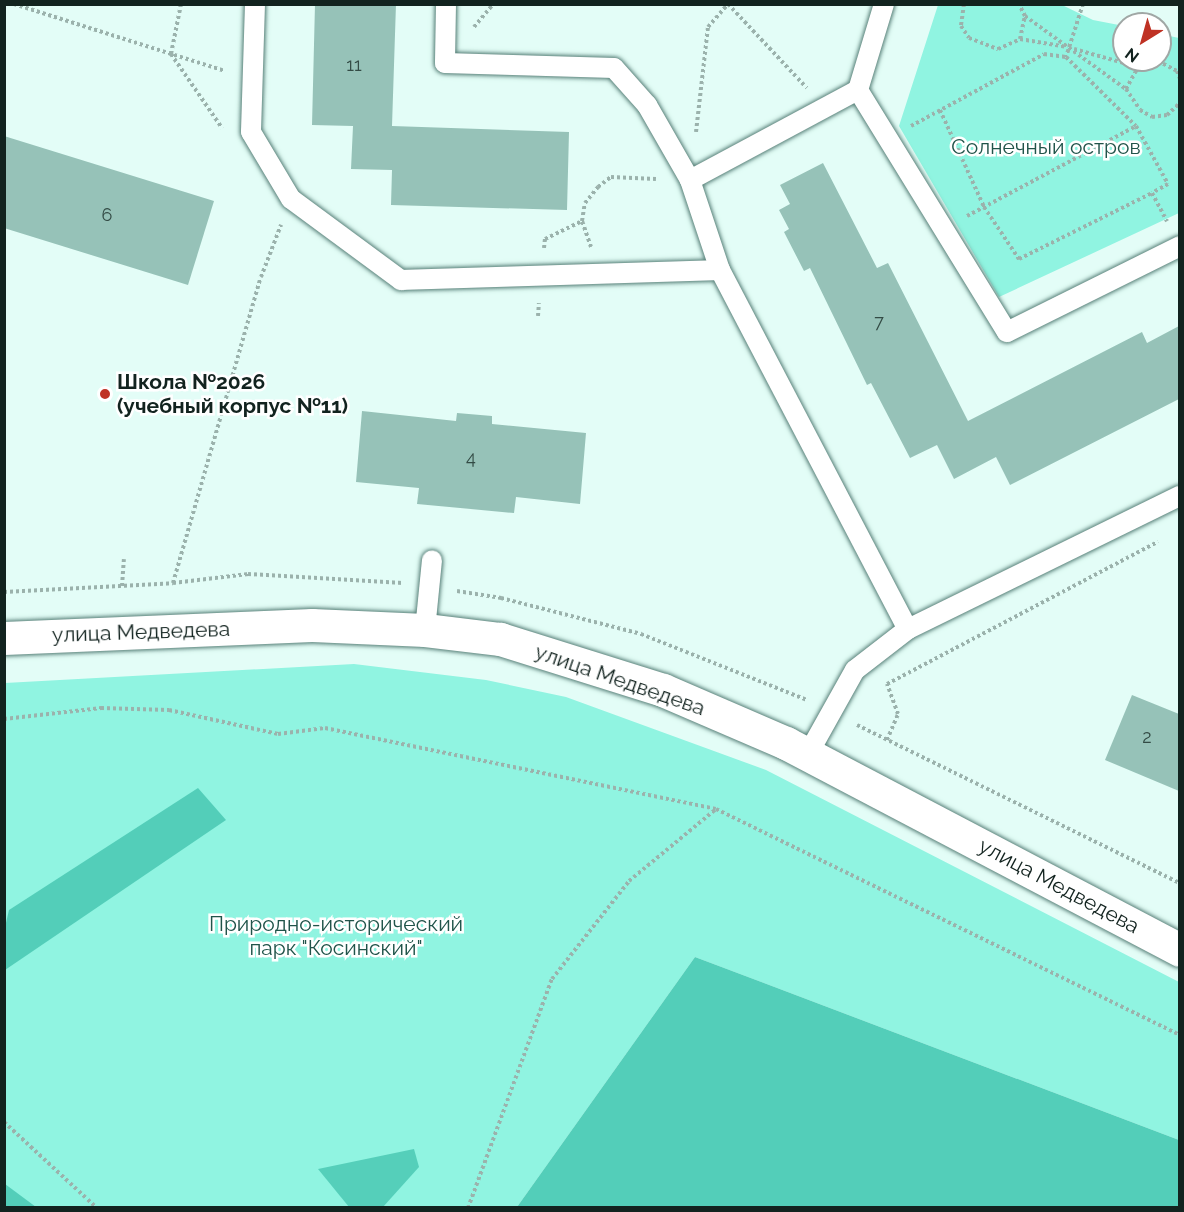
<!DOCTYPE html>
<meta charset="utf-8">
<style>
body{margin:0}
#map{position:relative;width:1184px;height:1212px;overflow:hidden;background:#e3fdf7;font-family:Raleway,sans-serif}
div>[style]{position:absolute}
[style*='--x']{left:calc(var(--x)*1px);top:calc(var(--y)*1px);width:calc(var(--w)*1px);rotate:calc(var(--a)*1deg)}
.green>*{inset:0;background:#90f4e1}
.forest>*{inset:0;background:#53ceb9}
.water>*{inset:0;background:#55cfba}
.building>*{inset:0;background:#96c2b8}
.path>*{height:4px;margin-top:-2px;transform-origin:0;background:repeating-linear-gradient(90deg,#9bb2ac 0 3px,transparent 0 6px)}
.roads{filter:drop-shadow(0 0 2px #588179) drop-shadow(0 0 2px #588179)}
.lane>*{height:20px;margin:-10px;padding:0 10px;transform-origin:10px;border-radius:10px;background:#fff}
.street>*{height:33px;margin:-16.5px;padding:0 16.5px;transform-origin:16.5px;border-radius:16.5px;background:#fff}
.dots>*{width:16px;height:16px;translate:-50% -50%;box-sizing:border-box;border:3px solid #fff;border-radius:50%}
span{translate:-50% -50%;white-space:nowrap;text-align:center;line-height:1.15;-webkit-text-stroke:5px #fff;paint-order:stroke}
.number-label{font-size:18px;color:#334b45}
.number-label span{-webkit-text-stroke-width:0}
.park-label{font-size:21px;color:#20544a}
.poi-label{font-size:21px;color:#12231f;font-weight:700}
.left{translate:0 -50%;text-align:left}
.street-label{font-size:21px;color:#12231f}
.frame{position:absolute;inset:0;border:6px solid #12231f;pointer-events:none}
.north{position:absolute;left:1112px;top:12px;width:60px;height:60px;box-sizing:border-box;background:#fff;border:2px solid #a0a7a5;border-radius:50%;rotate:217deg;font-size:16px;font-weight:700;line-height:24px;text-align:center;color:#12231f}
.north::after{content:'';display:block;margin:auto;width:21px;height:27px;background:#bf3224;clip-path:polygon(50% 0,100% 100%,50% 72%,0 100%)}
</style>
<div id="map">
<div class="green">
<div style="clip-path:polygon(938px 5px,1062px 5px,1093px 20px,1124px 26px,1124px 60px,1160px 60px,1160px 34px,1179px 38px,1179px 213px,999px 297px,899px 126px)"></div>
<div style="clip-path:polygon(354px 664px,486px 680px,566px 697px,766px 770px,1179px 982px,1179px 1140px,695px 957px,517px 1207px,5px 1208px,5px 683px)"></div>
</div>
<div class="forest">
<div style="clip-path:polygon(198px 788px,226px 820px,5px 970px,5px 927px,9px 910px)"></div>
<div style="clip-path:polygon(695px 957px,1179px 1140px,1179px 1207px,517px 1207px)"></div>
<div style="clip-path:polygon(4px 1184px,5px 1184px,36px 1207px,5px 1207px)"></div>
</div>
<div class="water">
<div style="clip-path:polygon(414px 1149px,419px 1167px,383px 1207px,349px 1207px,318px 1169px)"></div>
</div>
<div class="building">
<div style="clip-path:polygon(315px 4px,396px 4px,392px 126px,569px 132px,567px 210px,391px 205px,392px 170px,351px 169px,353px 126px,312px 125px)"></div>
<div style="clip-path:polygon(4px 136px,214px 201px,188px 285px,4px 228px)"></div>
<div style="clip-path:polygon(823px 163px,877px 268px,888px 263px,968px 421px,1142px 332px,1147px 343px,1179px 326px,1179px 399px,1010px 485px,996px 457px,954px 479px,937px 445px,910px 458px,871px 383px,867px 385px,810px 268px,804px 271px,784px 232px,789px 229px,779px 210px,790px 204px,780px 185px)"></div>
<div style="clip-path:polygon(362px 411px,456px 421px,457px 413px,492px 416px,492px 424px,586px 433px,580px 504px,516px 497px,514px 513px,417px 504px,419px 488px,356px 482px)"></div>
<div style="clip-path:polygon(1132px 695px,1179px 714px,1179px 791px,1105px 760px)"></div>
</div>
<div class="path">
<div style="--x:14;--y:4;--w:221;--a:17.6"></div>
<div style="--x:181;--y:4;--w:51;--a:101.3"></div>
<div style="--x:171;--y:54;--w:90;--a:55.4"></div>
<div style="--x:964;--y:4;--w:22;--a:98"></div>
<div style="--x:961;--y:26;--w:14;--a:56"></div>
<div style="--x:969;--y:38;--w:31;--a:21"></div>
<div style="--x:998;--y:49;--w:24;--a:-24"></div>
<div style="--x:1020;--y:39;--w:24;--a:-78"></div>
<div style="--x:1025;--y:16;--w:13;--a:-117"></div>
<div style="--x:1083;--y:4;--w:56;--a:107.8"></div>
<div style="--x:1066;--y:57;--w:98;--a:44.6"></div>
<div style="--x:1136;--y:126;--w:66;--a:61.1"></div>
<div style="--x:1168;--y:184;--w:18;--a:151"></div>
<div style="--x:1152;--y:193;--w:32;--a:62"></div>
<div style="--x:1025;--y:16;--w:125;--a:35.9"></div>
<div style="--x:1126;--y:89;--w:25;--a:56"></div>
<div style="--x:1140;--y:110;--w:14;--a:30"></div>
<div style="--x:1152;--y:117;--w:15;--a:-8"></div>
<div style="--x:1167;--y:115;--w:18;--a:-43"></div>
<div style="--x:474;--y:27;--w:30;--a:-50"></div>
<div style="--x:1020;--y:39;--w:48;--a:9.7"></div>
<div style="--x:1074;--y:49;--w:66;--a:15.7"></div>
<div style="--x:1126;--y:89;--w:25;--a:-61"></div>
<div style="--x:1138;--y:67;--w:7;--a:-34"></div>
<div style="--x:1144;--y:63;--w:14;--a:-8"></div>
<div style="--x:1158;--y:61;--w:21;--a:28"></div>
<div style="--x:1177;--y:71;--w:9;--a:69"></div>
<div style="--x:940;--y:110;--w:107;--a:65.6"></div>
<div style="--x:984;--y:207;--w:63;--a:56.1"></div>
<div style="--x:1019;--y:259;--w:148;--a:-26.4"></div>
<div style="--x:911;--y:126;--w:151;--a:-28.4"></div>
<div style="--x:1044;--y:54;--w:22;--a:8"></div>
<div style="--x:696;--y:132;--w:106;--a:-83.5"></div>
<div style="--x:708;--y:27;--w:30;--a:-49"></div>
<div style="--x:728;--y:4;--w:115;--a:46.8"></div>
<div style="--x:967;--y:216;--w:191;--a:-28"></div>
<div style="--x:591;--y:247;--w:28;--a:-109"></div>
<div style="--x:582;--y:221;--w:18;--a:-81"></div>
<div style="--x:585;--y:203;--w:21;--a:-51"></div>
<div style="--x:598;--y:187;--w:16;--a:-38"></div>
<div style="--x:611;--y:177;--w:45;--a:2.5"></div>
<div style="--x:544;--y:248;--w:9;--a:-84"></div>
<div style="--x:545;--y:239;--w:41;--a:-25.9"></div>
<div style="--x:538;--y:316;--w:13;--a:-86"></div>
<div style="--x:173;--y:583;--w:318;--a:-74"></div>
<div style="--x:261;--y:277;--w:56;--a:-69"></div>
<div style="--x:122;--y:586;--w:27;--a:-86"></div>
<div style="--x:457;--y:591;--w:45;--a:9"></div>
<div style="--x:501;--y:598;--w:145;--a:14.4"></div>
<div style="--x:641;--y:634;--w:179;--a:21.7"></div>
<div style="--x:4;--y:592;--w:169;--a:-3"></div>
<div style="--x:173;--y:583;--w:76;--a:-6.8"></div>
<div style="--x:248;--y:574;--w:155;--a:3.3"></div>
<div style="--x:4;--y:719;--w:98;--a:-6.5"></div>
<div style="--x:101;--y:708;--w:68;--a:1.7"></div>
<div style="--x:169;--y:710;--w:112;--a:12.4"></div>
<div style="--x:278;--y:734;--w:47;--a:-7.3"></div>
<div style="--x:325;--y:728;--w:399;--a:11.7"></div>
<div style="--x:716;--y:809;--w:516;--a:25.97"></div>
<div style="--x:857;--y:725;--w:360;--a:26.1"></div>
<div style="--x:887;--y:740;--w:28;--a:-67"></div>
<div style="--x:898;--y:714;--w:32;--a:-110"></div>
<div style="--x:887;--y:684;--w:306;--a:-27.7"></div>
<div style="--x:4;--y:1122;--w:127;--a:42.8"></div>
<div style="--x:468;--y:1208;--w:244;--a:-69.9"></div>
<div style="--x:552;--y:979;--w:125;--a:-51.8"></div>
<div style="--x:629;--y:881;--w:113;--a:-39.6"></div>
</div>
<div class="roads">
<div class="lane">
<div style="--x:255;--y:4;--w:128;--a:91.8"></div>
<div style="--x:251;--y:132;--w:78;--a:59.2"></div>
<div style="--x:291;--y:199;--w:137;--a:36.4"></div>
<div style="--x:401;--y:280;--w:319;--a:-1.8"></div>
<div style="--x:446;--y:4;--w:59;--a:91"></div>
<div style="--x:445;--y:63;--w:169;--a:1.7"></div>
<div style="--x:614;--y:68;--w:50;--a:48.3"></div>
<div style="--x:647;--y:105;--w:86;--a:60.2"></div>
<div style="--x:690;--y:180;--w:95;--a:71.6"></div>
<div style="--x:720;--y:270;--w:405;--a:62.4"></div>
<div style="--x:884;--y:4;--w:90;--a:106.8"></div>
<div style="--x:858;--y:90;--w:284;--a:58.4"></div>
<div style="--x:1007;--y:332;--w:193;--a:-26.4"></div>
<div style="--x:690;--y:180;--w:191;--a:-28.2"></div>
<div style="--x:425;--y:630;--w:70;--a:-84.3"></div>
<div style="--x:808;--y:754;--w:96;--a:-60.8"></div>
<div style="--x:855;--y:670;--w:67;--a:-37.7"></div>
<div style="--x:908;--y:629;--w:303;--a:-26.1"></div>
</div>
<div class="street">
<div style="--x:4;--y:638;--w:308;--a:-2.4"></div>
<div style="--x:312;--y:625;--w:113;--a:2.5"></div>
<div style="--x:425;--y:630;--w:76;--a:6.8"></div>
<div style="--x:500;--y:639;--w:171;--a:17.4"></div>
<div style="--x:663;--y:690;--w:134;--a:23.3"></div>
<div style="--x:786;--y:743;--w:445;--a:27.7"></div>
</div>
</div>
<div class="dots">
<div style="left:105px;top:394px;background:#bf3224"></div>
</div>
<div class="number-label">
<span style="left:354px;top:65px">11</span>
<span style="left:107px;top:215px">6</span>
<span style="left:879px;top:322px">7</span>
<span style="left:471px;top:458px">4</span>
<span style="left:1147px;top:737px">2</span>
</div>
<div class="park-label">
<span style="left:1046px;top:147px">Солнечный остров</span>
<span style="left:336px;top:936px">Природно-исторический<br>парк "Косинский"</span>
</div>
<div class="poi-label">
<span class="left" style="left:117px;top:394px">Школа №2026<br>(учебный корпус №11)</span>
</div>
<div class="street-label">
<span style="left:141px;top:632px;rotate:-2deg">улица Медведева</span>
<span style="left:620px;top:680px;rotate:19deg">улица Медведева</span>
<span style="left:1059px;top:886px;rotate:28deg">улица Медведева</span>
</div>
<div class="frame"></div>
<div class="north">N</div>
</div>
